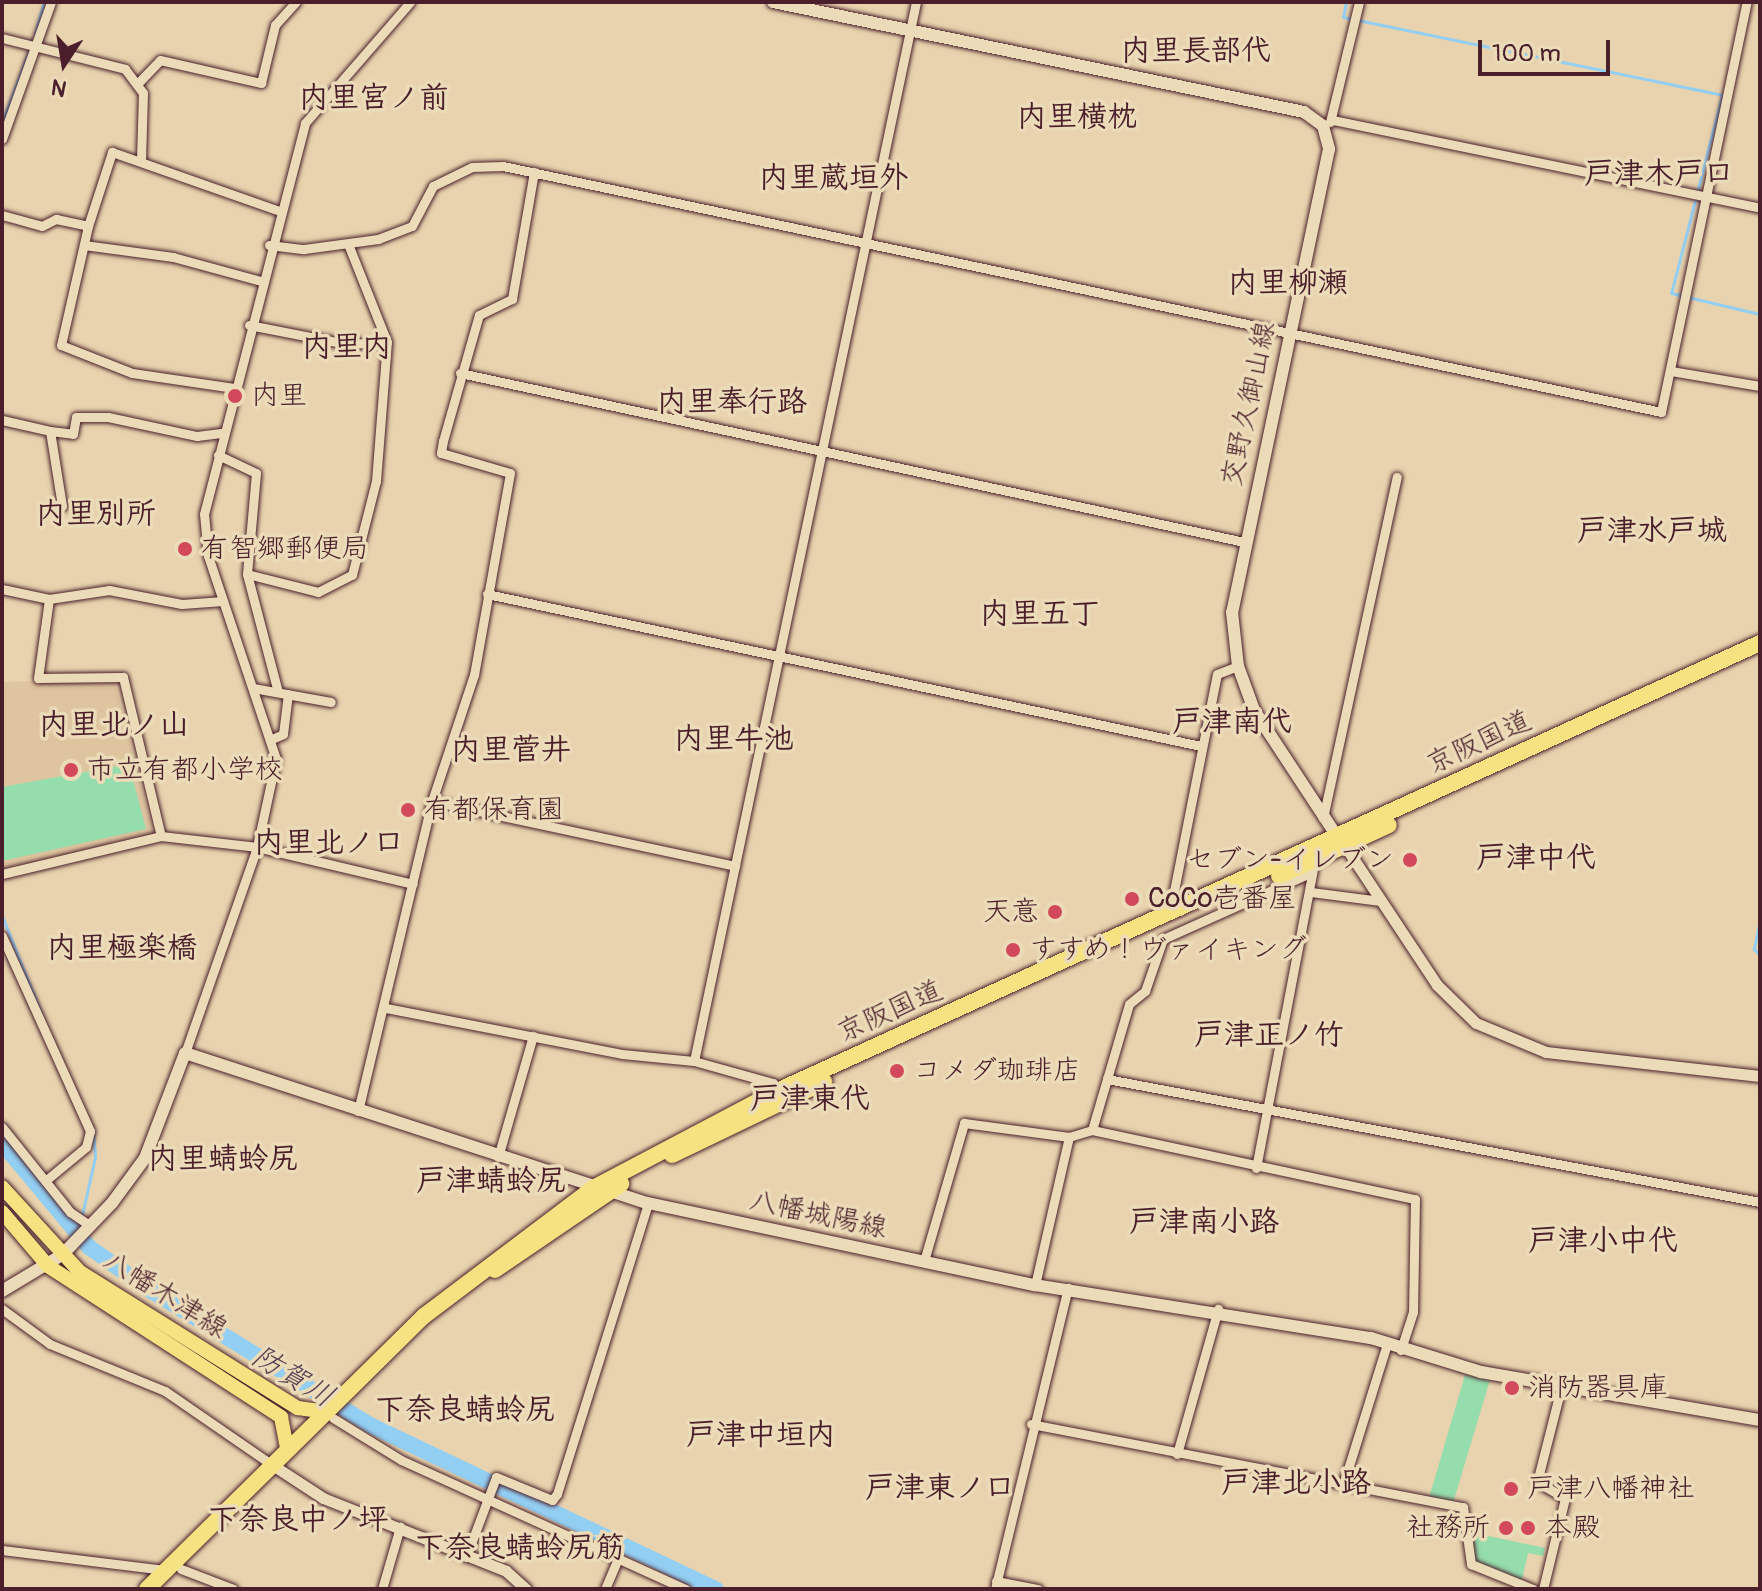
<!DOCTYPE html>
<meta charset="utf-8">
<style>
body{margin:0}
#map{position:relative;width:1762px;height:1591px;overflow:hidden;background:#e8d3ae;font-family:Pangolin,"Klee One",sans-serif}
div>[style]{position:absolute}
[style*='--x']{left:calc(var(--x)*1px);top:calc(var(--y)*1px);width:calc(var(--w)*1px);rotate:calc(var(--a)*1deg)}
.built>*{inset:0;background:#dec49f}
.green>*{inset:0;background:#95ddac}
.stream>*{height:3px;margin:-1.5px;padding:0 1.5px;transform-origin:1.5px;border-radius:1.5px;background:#93cff3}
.river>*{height:16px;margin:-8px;padding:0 8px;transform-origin:8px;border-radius:8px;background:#93cff3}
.roads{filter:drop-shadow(0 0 2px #4a1f2b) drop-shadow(0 0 2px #4a1f2b)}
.minor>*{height:9px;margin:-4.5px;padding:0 4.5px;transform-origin:4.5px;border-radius:4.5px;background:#ecdbb8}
.tertiary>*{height:11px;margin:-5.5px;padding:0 5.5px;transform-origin:5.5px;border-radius:5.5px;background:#ecdbb8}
.secondary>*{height:12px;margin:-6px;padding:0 6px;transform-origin:6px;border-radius:6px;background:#ecdbb8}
.primary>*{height:14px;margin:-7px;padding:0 7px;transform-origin:7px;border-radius:7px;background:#f6e281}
.trunk>*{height:16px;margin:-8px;padding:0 8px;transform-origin:8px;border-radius:8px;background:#f6e281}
.dots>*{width:22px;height:22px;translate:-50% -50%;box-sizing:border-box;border:4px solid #ecdbb8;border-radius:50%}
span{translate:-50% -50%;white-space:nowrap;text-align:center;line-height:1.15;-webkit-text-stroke:7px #ecdbb8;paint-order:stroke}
.poi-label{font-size:28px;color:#4a1f2b}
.left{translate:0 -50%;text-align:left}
.right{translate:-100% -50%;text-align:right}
.street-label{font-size:28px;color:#4a1f2b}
.neighbourhood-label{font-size:30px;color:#4a1f2b;font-weight:700}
.water-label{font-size:30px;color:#594253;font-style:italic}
.frame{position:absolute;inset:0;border:4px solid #4a1f2b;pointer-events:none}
.north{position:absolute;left:24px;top:24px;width:80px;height:80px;-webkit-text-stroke:6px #ecdbb8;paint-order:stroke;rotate:192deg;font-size:22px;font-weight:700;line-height:32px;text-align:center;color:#4a1f2b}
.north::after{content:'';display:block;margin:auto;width:28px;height:36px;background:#4a1f2b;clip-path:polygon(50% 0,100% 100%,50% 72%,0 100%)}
.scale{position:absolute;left:1478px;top:40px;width:132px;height:36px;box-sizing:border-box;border:4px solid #4a1f2b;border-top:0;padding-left:10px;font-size:24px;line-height:28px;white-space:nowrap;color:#4a1f2b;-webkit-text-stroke:6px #ecdbb8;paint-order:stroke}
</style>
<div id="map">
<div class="built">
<div style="clip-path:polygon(114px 679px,154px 837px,2px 870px,2px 682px)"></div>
</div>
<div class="green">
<div style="clip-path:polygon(129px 764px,146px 829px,2px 861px,2px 787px)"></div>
<div style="clip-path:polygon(1465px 1375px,1490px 1380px,1453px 1503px,1429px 1498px)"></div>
<div style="clip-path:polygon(1469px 1532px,1545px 1548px,1543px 1556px,1528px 1553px,1522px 1580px,1474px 1562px)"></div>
</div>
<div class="stream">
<div style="--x:1346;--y:2;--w:15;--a:101"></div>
<div style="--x:1343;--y:17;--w:387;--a:11.6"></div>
<div style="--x:1722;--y:95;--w:204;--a:104.4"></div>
<div style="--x:1671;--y:293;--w:91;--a:13.3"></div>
<div style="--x:35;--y:33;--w:32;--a:-74"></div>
<div style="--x:2;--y:122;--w:79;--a:-69.3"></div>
<div style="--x:2;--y:916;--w:105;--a:68.1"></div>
<div style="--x:1760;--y:920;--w:30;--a:102"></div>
<div style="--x:1754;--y:949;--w:8;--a:45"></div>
<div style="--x:82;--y:1215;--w:59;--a:-77.4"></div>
<div style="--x:95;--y:1157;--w:28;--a:-94"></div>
<div style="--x:70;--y:1227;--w:10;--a:-45"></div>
</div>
<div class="river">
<div style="--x:2;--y:1143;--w:136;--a:50.1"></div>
<div style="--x:89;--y:1247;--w:69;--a:35.5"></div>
<div style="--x:145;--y:1287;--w:266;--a:31.5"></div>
<div style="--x:372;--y:1426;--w:381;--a:25.4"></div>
</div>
<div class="roads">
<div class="minor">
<div style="--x:2;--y:38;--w:127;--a:14.1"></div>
<div style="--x:125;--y:69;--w:30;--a:53"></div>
<div style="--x:143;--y:93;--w:66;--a:91.7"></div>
<div style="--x:139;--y:82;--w:30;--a:-46"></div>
<div style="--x:160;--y:60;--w:104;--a:12.8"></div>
<div style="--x:261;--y:83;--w:60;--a:-76.4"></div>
<div style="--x:275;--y:25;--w:31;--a:-48"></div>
<div style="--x:1333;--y:120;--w:436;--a:11.6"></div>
<div style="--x:1330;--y:122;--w:123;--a:-76.4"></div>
<div style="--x:2;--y:139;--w:145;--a:-70.3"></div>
<div style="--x:2;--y:215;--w:41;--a:15.4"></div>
<div style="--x:42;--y:226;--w:16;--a:-27"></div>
<div style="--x:56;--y:219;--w:33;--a:12"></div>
<div style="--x:84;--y:245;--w:90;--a:7.7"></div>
<div style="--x:173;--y:257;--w:91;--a:15.3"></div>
<div style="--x:269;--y:245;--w:35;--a:7"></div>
<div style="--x:304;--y:249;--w:75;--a:-7.7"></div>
<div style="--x:378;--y:239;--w:36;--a:-21"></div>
<div style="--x:412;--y:226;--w:45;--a:-62.3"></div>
<div style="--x:433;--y:186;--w:43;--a:-26"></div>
<div style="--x:472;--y:167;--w:31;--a:-2"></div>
<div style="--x:503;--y:166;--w:1184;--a:11.99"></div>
<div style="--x:1661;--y:412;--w:419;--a:-78.2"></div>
<div style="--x:249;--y:325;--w:100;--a:11"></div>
<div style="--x:347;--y:344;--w:40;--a:-2.9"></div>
<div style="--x:387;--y:342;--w:105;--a:-111.7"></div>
<div style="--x:1671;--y:371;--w:90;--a:9.6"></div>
<div style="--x:460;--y:373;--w:802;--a:12.16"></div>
<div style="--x:234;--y:388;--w:103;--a:-171.6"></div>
<div style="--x:132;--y:373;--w:76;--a:-158.5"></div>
<div style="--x:61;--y:345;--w:122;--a:-77.2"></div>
<div style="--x:88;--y:226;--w:78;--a:-72"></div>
<div style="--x:112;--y:152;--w:175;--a:19.4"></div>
<div style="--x:2;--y:420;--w:49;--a:12.9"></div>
<div style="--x:50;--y:431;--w:76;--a:80.9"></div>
<div style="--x:50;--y:431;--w:23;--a:7"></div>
<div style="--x:73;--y:434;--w:17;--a:-80"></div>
<div style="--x:76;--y:417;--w:32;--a:0"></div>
<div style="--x:108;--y:417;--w:91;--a:12.1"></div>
<div style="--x:197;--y:436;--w:26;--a:-7"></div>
<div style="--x:218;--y:455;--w:42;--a:25.3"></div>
<div style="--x:256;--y:473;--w:101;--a:95.1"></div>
<div style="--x:247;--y:574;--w:122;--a:75.3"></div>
<div style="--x:247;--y:574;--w:73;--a:14.2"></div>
<div style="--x:318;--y:592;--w:38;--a:-27"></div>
<div style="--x:352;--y:575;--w:97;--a:-75.7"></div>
<div style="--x:376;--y:481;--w:139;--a:-85.5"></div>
<div style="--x:2;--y:589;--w:48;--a:12"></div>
<div style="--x:49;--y:599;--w:61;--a:-8.5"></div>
<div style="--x:109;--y:590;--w:74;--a:10.9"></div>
<div style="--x:182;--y:604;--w:41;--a:-4.2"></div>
<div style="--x:487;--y:594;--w:730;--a:12.02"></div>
<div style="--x:49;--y:599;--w:80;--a:97.9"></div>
<div style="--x:38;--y:678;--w:85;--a:-0.7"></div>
<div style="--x:123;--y:677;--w:163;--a:76.6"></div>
<div style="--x:253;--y:688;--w:79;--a:10.2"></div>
<div style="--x:272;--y:739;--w:12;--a:-24"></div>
<div style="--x:283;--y:734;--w:40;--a:-82.9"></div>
<div style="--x:432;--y:801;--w:310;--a:12.1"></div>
<div style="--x:1323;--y:818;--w:349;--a:-77.8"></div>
<div style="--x:2;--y:874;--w:163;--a:-13.4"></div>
<div style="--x:161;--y:836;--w:97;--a:6.5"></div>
<div style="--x:257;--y:847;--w:160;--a:13.3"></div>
<div style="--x:1311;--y:892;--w:70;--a:7.4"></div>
<div style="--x:1180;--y:911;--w:13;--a:-129"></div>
<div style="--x:1172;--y:901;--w:231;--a:-78.8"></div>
<div style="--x:1217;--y:674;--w:22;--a:-21"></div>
<div style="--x:2;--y:936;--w:214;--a:65.7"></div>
<div style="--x:90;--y:1131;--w:16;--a:104"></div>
<div style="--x:86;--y:1147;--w:53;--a:140.3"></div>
<div style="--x:386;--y:1008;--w:240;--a:11"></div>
<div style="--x:622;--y:1054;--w:72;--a:5.6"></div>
<div style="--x:694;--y:1061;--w:82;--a:15.6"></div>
<div style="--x:773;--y:1083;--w:9;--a:63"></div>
<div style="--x:185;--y:1053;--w:218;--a:-70.7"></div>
<div style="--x:257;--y:847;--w:90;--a:-77.8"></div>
<div style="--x:276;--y:759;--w:214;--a:-108.5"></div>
<div style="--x:208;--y:556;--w:42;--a:-95.4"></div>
<div style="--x:204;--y:514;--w:404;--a:-75.5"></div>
<div style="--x:305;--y:123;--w:160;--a:-49"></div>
<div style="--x:694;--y:1061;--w:1082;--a:-78.16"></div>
<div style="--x:1107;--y:1079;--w:664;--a:10.67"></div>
<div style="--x:358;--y:1111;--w:319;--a:-76.6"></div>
<div style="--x:432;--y:801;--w:133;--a:-71.6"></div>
<div style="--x:474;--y:675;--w:205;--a:-79.9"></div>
<div style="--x:510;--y:473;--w:72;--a:-163.8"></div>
<div style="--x:441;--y:453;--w:12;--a:-81"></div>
<div style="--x:443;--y:441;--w:131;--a:-74.1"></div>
<div style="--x:479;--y:315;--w:37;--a:-26"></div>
<div style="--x:512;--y:299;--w:129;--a:-80.2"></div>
<div style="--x:2;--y:1127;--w:109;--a:51.3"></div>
<div style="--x:70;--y:1212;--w:25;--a:34"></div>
<div style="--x:1092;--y:1130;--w:131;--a:-73.6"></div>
<div style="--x:1129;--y:1004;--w:21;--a:-39"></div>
<div style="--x:1145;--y:991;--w:55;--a:-70.9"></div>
<div style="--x:1163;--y:939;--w:163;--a:-24.2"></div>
<div style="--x:498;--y:1157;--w:126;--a:-73.9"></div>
<div style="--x:1256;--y:1168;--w:305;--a:-79.2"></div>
<div style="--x:924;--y:1261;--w:144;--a:-73.8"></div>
<div style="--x:964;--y:1123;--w:106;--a:7.6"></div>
<div style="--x:1069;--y:1137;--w:24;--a:-17"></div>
<div style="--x:1092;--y:1130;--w:330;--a:12.1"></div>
<div style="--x:1415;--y:1199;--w:113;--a:91"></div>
<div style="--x:1413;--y:1312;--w:40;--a:108"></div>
<div style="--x:1035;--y:1285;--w:152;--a:-77.1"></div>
<div style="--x:2;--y:1309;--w:59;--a:36.1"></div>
<div style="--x:50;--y:1344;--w:124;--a:22.2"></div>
<div style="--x:165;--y:1391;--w:129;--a:34.6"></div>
<div style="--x:333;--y:1418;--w:80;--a:31.7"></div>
<div style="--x:401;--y:1460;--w:313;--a:24.4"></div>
<div style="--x:1031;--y:1424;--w:440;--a:10.9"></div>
<div style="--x:1463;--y:1507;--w:58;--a:82"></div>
<div style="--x:1471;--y:1564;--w:67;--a:22"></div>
<div style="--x:1177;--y:1454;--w:151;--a:-74.2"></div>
<div style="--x:1343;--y:1485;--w:148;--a:-72.7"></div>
<div style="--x:2;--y:1550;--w:164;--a:7"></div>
<div style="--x:466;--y:1557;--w:85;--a:-69.4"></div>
<div style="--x:496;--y:1477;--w:61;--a:22.3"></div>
<div style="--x:552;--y:1500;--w:8;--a:-50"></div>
<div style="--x:557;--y:1494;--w:305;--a:-72.6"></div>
<div style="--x:181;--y:1569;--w:56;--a:21"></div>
<div style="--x:996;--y:1581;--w:43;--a:10.8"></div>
<div style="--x:382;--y:1589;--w:65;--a:-73.8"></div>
<div style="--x:605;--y:1589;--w:33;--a:-67"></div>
<div style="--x:995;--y:1589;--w:310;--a:-76.4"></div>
<div style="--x:1543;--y:1589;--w:94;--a:-76.4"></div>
<div style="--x:1565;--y:1498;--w:32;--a:-150"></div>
<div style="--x:1537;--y:1482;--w:101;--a:-75.7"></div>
</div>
<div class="tertiary">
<div style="--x:1345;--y:846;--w:167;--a:56.5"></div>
<div style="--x:1437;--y:985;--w:54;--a:44.3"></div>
<div style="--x:1476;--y:1023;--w:76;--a:22.5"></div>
<div style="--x:1546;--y:1052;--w:215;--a:6.4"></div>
<div style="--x:271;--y:1464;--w:62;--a:33.2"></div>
<div style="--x:323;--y:1498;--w:197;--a:21.7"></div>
<div style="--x:506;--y:1571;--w:27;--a:42"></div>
</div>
<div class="secondary">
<div style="--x:773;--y:2;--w:542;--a:11.7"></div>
<div style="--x:1304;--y:112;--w:24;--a:36"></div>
<div style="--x:1323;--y:126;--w:24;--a:75"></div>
<div style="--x:1329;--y:149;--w:473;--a:101.8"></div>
<div style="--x:1232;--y:612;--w:54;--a:83.7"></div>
<div style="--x:1238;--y:666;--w:47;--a:70"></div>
<div style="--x:1254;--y:710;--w:157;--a:56.7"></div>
<div style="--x:2;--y:1291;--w:70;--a:-31"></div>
<div style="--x:62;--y:1255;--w:72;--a:-46.1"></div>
<div style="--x:112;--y:1203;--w:56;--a:-53.7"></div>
<div style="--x:145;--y:1158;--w:112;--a:-69.1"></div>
<div style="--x:185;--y:1053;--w:487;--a:18"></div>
<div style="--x:648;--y:1203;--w:396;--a:12"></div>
<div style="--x:1035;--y:1285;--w:340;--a:9"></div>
<div style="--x:1371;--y:1338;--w:115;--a:17.2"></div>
<div style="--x:1481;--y:1372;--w:283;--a:9.8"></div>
</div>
<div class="primary">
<div style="--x:2;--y:1187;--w:115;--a:47.5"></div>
<div style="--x:80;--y:1272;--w:257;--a:32"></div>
<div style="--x:298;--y:1408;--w:27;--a:8"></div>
<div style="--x:2;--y:1212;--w:71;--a:49.6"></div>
<div style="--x:48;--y:1266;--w:278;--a:32.9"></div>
<div style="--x:281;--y:1417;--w:31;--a:79"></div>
</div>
<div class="trunk">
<div style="--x:1279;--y:876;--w:121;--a:-24.9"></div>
<div style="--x:672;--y:1155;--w:169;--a:-25.7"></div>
<div style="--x:495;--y:1270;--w:153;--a:-34.3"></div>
<div style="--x:147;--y:1589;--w:389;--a:-44.6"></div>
<div style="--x:424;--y:1316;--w:212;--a:-37.1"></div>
<div style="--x:593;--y:1188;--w:208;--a:-27.8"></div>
<div style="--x:777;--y:1091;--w:1080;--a:-24.5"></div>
</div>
</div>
<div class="dots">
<div style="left:235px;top:396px;background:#d1495b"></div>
<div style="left:185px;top:549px;background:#d1495b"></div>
<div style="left:71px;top:770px;background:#d1495b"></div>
<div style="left:408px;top:810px;background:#d1495b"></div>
<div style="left:1410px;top:860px;background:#d1495b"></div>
<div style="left:1132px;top:899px;background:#d1495b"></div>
<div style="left:1055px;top:912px;background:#d1495b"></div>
<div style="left:1013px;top:950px;background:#d1495b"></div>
<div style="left:897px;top:1071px;background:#d1495b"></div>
<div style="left:1512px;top:1388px;background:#d1495b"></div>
<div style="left:1511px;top:1489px;background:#d1495b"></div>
<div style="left:1506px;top:1528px;background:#d1495b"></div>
<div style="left:1528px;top:1528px;background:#d1495b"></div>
</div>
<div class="poi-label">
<span class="left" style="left:251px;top:396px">内里</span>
<span class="left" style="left:201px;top:549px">有智郷郵便局</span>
<span class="left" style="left:87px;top:770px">市立有都小学校</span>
<span class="left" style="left:424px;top:810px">有都保育園</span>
<span class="right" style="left:1394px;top:860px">セブン-イレブン</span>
<span class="left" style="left:1148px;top:899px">CoCo壱番屋</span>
<span class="right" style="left:1039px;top:912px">天意</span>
<span class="left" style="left:1029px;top:950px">すすめ！ヴァイキング</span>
<span class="left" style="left:913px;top:1071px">コメダ珈琲店</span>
<span class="left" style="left:1528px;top:1388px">消防器具庫</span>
<span class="left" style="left:1527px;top:1489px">戸津八幡神社</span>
<span class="right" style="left:1490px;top:1528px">社務所</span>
<span class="left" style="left:1544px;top:1528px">本殿</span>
</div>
<div class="street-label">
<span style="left:1249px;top:404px;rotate:-78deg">交野久御山線</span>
<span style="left:1479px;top:743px;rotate:-25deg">京阪国道</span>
<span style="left:890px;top:1012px;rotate:-24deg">京阪国道</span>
<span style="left:818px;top:1215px;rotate:12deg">八幡城陽線</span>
<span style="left:165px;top:1295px;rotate:32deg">八幡木津線</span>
</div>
<div class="neighbourhood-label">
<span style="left:1196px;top:51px">内里長部代</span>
<span style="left:374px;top:98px">内里宮ノ前</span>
<span style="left:1077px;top:117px">内里横枕</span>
<span style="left:1659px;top:174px">戸津木戸口</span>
<span style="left:834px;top:178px">内里蔵垣外</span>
<span style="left:1288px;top:283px">内里柳瀬</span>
<span style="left:347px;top:347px">内里内</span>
<span style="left:732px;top:402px">内里奉行路</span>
<span style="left:96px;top:514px">内里別所</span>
<span style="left:1652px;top:531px">戸津水戸城</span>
<span style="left:1040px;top:614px">内里五丁</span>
<span style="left:1232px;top:722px">戸津南代</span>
<span style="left:114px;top:725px">内里北ノ山</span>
<span style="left:734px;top:739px">内里牛池</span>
<span style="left:511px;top:750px">内里菅井</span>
<span style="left:329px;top:843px">内里北ノ口</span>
<span style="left:1536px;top:858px">戸津中代</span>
<span style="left:122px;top:948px">内里極楽橋</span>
<span style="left:1269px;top:1035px">戸津正ノ竹</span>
<span style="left:810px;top:1099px">戸津東代</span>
<span style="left:223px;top:1159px">内里蜻蛉尻</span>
<span style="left:491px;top:1181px">戸津蜻蛉尻</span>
<span style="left:1204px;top:1222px">戸津南小路</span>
<span style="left:1603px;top:1241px">戸津小中代</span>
<span style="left:465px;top:1410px">下奈良蜻蛉尻</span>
<span style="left:761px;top:1435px">戸津中垣内</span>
<span style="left:1296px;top:1483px">戸津北小路</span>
<span style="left:940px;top:1488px">戸津東ノ口</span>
<span style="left:298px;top:1520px">下奈良中ノ坪</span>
<span style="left:520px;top:1548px">下奈良蜻蛉尻筋</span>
</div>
<div class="water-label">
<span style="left:293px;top:1377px;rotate:31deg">防賀川</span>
</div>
<div class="frame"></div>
<div class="north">N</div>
<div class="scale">100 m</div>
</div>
